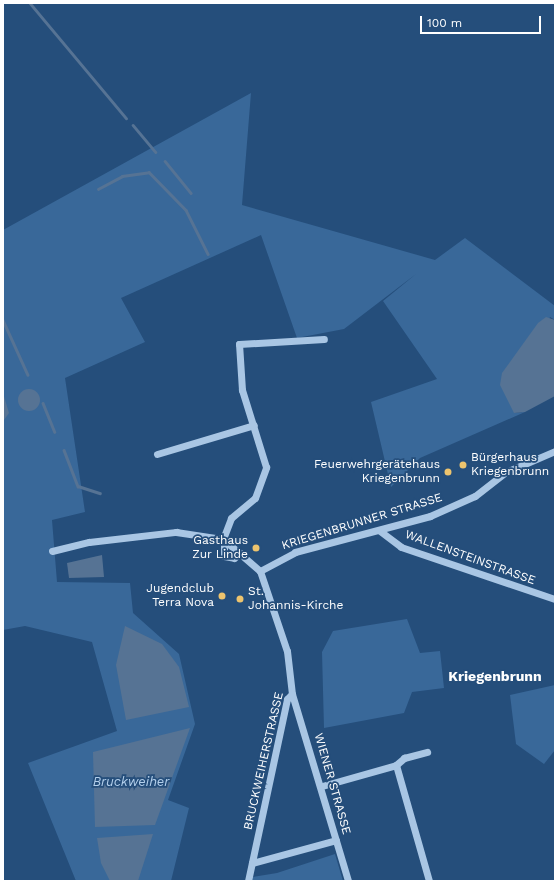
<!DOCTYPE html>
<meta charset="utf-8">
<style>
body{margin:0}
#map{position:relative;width:558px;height:884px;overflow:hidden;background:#254e7b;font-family:"Work Sans",sans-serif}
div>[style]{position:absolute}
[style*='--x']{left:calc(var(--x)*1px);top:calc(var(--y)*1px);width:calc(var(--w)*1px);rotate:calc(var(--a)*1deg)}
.green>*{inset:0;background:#396899}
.water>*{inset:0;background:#567394}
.round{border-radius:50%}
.stream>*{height:2.5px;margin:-1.25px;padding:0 1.25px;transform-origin:1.25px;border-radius:1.25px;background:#567394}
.minor>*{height:7px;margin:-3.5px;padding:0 3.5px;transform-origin:3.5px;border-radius:3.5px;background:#a9c6e4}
.dots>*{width:11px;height:11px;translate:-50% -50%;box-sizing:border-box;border:2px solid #254e7b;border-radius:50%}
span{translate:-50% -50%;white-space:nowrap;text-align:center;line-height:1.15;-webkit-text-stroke:3.5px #254e7b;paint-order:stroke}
.poi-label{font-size:12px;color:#fff}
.left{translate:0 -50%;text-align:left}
.right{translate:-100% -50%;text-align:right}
.street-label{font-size:12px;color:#fff}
.water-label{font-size:13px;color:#b4d0ec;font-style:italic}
.quarter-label{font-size:14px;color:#fff;font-weight:700}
.frame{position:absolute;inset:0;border:4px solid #fff;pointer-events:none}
.scale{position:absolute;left:420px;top:16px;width:121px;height:18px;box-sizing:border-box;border:2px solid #fff;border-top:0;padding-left:5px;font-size:12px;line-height:14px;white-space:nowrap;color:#fff;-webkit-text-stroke:3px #254e7b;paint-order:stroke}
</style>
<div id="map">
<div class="green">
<div style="clip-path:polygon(251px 93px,242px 205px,435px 260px,465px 238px,555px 306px,555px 320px,550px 317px,514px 413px,525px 412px,420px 458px,391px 487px,371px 402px,437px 379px,383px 301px,416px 274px,344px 329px,297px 338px,261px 235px,121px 298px,145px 342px,65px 378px,85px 512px,52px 520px,57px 582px,130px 583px,133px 613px,179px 654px,195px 724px,168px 800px,189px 808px,171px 881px,76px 881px,28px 763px,117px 731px,92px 642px,25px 626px,3px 630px,3px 230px)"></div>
<div style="clip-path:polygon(407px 619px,420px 653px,440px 651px,444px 688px,412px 692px,404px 713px,324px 728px,322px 652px,333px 631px)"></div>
<div style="clip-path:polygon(555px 685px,555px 750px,544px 764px,516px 744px,510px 695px)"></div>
<div style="clip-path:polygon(335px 854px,343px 881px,252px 881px,253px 877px,277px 873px)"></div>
</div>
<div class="water">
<div style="clip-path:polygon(546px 317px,555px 320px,555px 396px,525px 412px,514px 413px,500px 385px,502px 373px,538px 323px)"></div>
<div class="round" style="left:18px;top:389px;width:22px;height:22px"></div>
<div style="clip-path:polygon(3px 393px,9px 413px,4px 420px,3px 419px)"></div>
<div style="clip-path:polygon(102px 555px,104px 577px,69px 578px,67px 563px)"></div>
<div style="clip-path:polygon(125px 626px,162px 644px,179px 667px,189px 707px,126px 720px,116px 665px)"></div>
<div style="clip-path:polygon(190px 728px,155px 825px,95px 827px,93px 752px)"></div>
<div style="clip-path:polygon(153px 834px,138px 881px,110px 881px,101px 863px,97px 838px)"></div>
</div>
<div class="stream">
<div style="--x:30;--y:3;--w:150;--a:50.1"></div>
<div style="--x:133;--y:125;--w:35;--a:50"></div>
<div style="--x:165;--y:161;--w:41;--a:50.9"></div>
<div style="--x:98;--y:189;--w:27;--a:-28"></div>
<div style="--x:122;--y:176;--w:27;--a:-8"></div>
<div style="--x:149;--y:172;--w:53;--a:45.8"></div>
<div style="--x:186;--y:210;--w:49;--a:63.4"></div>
<div style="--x:3;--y:320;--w:60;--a:65.6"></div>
<div style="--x:43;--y:403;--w:31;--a:68"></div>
<div style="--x:64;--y:450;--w:39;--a:69"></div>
<div style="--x:78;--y:486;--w:23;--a:18"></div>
</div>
<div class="minor">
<div style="--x:157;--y:454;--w:101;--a:-16.6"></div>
<div style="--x:380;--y:531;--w:26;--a:37"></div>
<div style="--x:401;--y:547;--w:163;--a:18.7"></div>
<div style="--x:223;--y:539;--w:22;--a:-69"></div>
<div style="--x:231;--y:518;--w:31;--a:-40"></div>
<div style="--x:255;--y:498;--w:33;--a:-70"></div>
<div style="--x:266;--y:467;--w:81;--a:-107.3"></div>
<div style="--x:242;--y:390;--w:46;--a:-93.7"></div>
<div style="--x:239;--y:344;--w:85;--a:-3.4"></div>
<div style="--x:224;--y:540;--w:16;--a:90"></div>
<div style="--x:224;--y:556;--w:10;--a:11"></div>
<div style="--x:234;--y:558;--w:8;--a:-40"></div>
<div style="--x:52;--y:551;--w:38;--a:-14"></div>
<div style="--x:89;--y:542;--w:88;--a:-6.6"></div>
<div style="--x:176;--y:532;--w:48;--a:8.5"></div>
<div style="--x:223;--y:539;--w:49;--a:40.9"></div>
<div style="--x:260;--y:571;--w:84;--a:71.4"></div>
<div style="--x:287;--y:651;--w:43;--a:83.4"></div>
<div style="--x:292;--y:694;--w:195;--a:73.3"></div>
<div style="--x:260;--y:571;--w:40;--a:-28"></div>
<div style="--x:295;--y:552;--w:140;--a:-14.9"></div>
<div style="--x:430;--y:516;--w:49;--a:-24"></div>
<div style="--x:475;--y:496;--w:39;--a:-38"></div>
<div style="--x:506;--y:472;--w:53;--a:-23.2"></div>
<div style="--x:396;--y:765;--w:121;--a:74.1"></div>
<div style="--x:322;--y:786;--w:77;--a:-15.8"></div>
<div style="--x:396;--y:765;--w:11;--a:-41"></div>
<div style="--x:404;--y:758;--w:24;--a:-15"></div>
<div style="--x:252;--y:863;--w:87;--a:-15.3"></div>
<div style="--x:248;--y:881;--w:186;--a:-77.9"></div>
<div style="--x:287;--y:699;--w:7;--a:-45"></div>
</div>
<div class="dots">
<div style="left:463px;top:465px;background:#edc46e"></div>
<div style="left:448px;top:472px;background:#edc46e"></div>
<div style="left:256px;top:548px;background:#edc46e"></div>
<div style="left:222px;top:596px;background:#edc46e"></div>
<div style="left:240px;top:599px;background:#edc46e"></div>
</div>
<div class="poi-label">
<span class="left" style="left:471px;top:465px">Bürgerhaus<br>Kriegenbrunn</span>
<span class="right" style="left:440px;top:472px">Feuerwehrgerätehaus<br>Kriegenbrunn</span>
<span class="right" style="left:248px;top:548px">Gasthaus<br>Zur Linde</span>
<span class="right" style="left:214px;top:596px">Jugendclub<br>Terra Nova</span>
<span class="left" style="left:248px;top:599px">St.<br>Johannis-Kirche</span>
</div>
<div class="street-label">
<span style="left:362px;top:522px;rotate:-17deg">KRIEGENBRUNNER STRASSE</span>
<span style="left:470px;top:558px;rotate:20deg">WALLENSTEINSTRASSE</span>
<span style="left:264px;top:761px;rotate:-77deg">BRUCKWEIHERSTRASSE</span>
<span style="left:332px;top:784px;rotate:74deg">WIENER STRASSE</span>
</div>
<div class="water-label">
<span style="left:131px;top:782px">Bruckweiher</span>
</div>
<div class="quarter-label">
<span style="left:495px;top:676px">Kriegenbrunn</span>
</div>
<div class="frame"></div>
<div class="scale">100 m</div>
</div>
